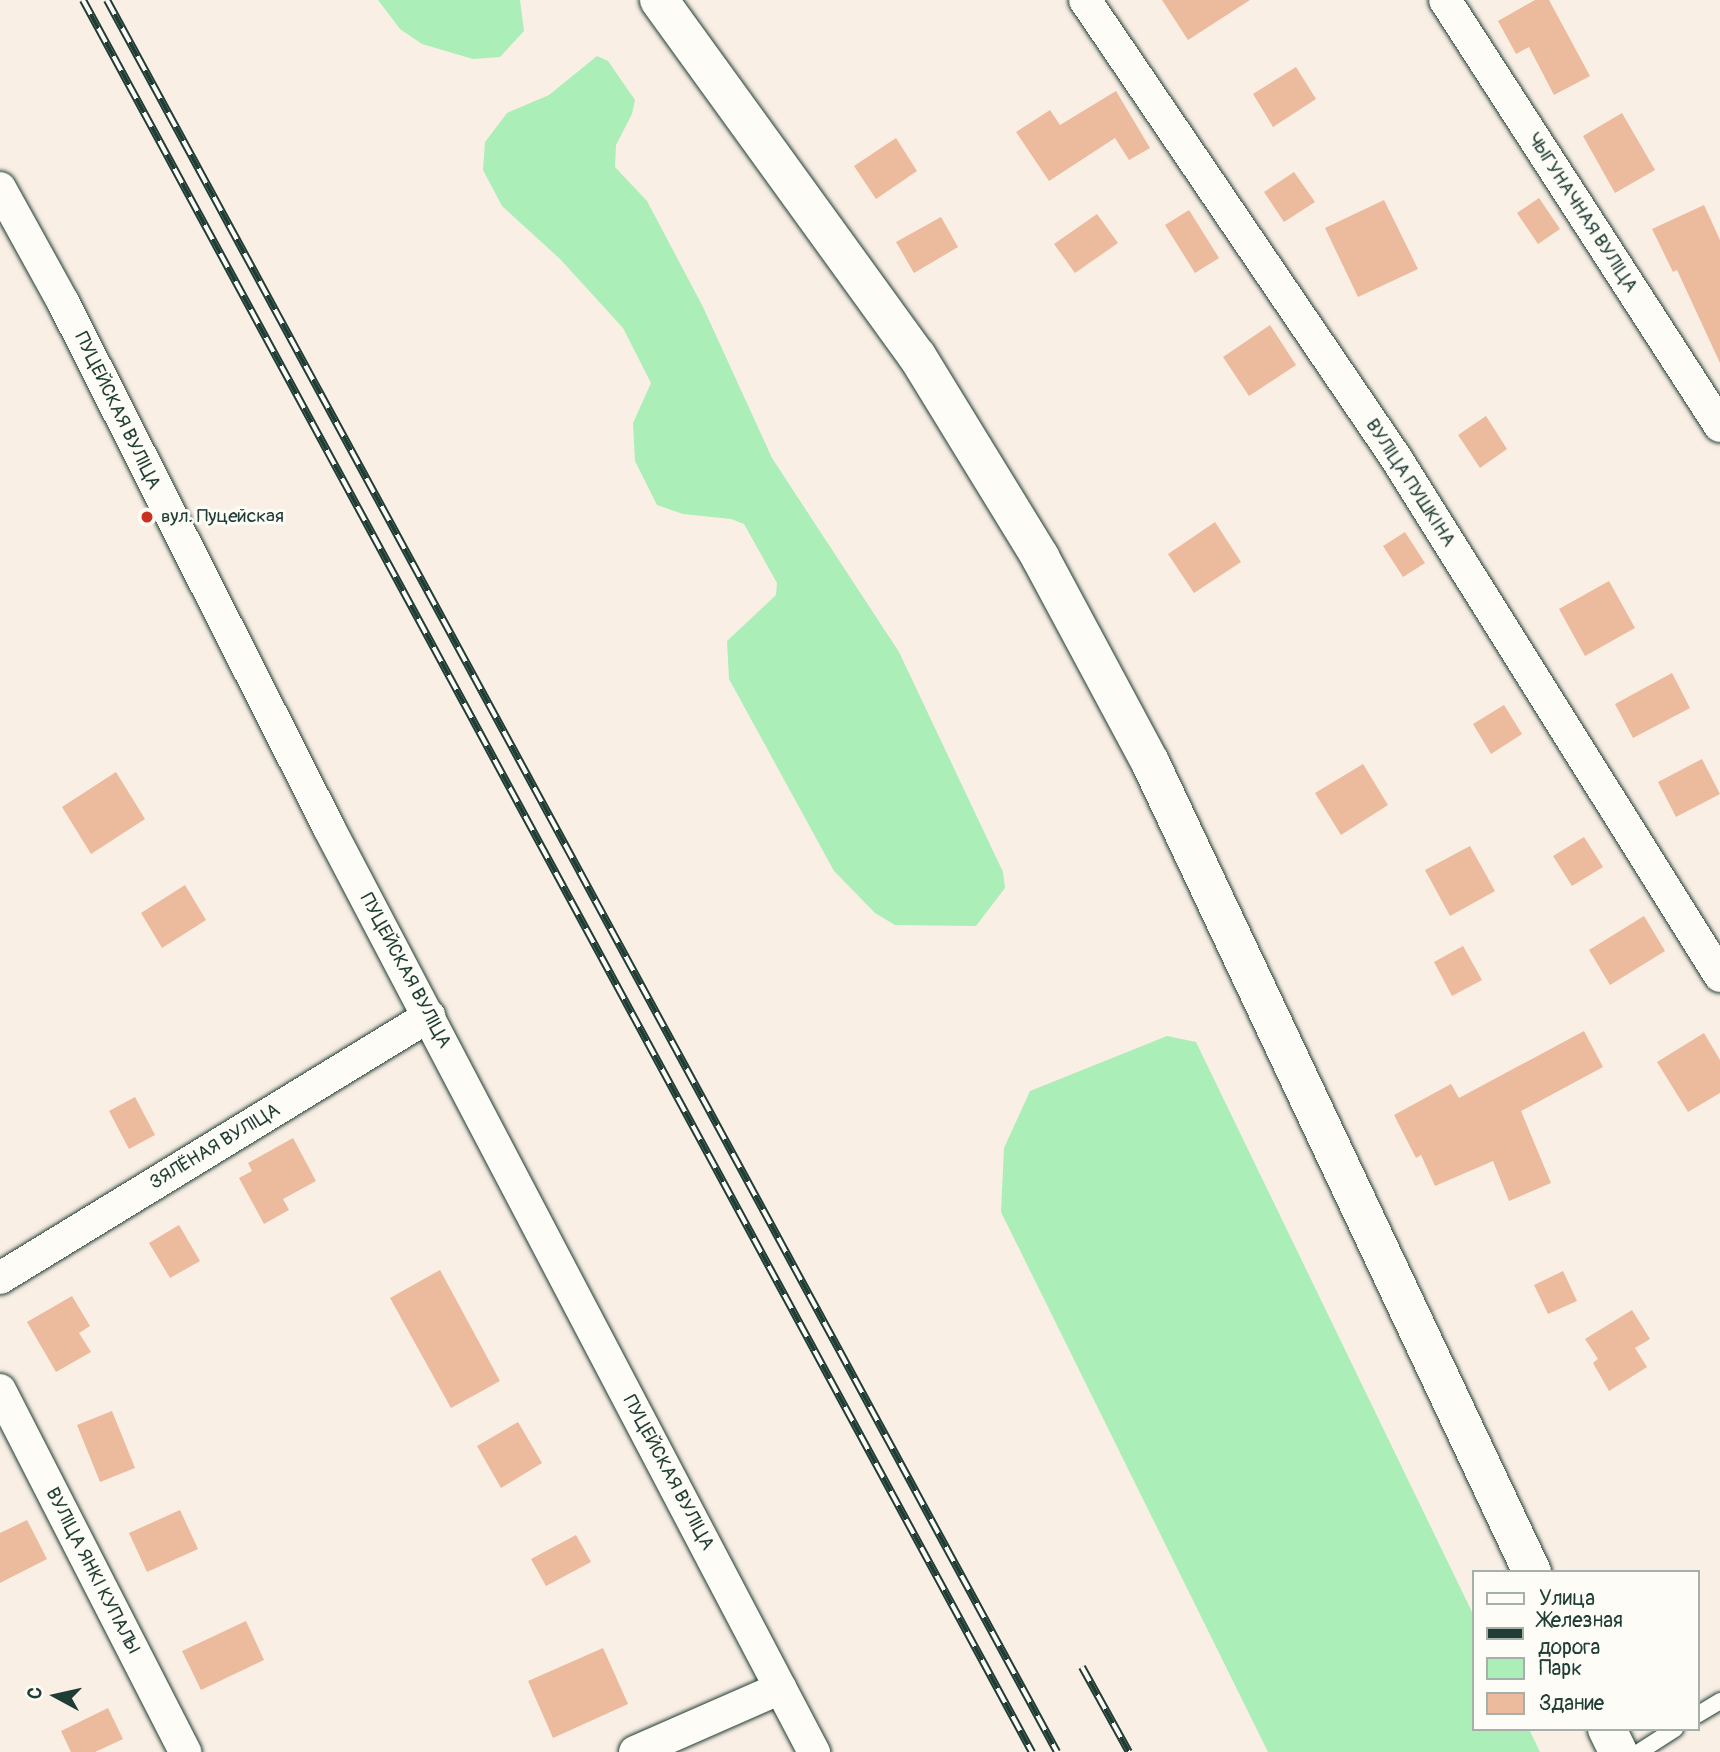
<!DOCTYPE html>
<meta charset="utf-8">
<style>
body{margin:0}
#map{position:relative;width:1720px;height:1752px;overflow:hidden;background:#faefe5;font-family:Pangolin,sans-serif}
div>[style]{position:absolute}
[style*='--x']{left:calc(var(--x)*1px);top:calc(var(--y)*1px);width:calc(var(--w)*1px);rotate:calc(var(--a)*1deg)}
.green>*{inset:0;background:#aceeb7}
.building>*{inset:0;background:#ecba9d}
.roads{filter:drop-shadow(0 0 2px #1f3d34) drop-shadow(0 0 2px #1f3d34)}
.service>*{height:16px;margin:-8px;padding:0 8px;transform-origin:8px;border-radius:8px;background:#fdfcf7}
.minor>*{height:32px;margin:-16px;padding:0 16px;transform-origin:16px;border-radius:16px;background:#fdfcf7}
.tertiary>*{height:38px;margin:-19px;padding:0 19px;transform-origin:19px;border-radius:19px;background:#fdfcf7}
.rail>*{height:8px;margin-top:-4px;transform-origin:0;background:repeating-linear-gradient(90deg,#fdfcf7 0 16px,#1f3d34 0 32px);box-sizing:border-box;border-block:2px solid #1f3d34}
.dots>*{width:19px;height:19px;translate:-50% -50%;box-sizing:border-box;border:4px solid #fdfcf7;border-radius:50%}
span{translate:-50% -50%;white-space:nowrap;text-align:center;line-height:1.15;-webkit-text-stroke:6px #fdfcf7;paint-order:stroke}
.street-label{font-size:19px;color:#1f3d34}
.poi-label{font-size:19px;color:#1f3d34}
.left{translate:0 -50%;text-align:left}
.legend{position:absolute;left:1472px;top:1570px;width:228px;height:161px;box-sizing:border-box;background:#fdfcf7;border:2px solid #a4b0a9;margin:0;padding:9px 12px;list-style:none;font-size:21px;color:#1f3d34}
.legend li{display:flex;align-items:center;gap:14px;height:35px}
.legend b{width:35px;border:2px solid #a4b0a9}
.north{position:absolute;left:21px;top:1661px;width:70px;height:70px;-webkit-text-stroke:5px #fdfcf7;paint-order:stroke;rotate:278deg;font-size:19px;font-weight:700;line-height:28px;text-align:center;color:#1f3d34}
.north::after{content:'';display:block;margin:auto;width:24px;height:32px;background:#1f3d34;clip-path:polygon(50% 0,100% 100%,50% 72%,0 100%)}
</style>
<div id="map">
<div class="green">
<div style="clip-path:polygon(378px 0,520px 0,524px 31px,500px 57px,473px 59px,422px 44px,400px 29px)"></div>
<div style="clip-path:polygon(597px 56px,608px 61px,635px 100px,632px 114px,616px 145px,615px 167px,647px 201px,703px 307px,772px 458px,899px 652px,1003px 872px,1005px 888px,976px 926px,895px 925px,875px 913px,834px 871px,729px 679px,727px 641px,776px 595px,777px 583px,744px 524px,731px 519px,683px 514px,657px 505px,635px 461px,633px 423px,651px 383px,623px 328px,560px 259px,502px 206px,483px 170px,485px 142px,507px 113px,549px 95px)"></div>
<div style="clip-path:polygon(1167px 1036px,1196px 1042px,1473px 1614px,1473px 1729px,1529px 1729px,1540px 1752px,1268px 1752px,1001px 1212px,1004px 1148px,1030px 1091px)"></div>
</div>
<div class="building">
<div style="clip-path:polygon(1162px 0,1250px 0,1188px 40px)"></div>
<div style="clip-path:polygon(1535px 0,1549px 0,1590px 76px,1554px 95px,1529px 47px,1516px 54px,1498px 21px)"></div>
<div style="clip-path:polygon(1296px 67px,1316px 99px,1273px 127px,1253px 94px)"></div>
<div style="clip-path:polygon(1116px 91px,1150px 148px,1129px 160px,1115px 138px,1049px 181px,1016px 132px,1050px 110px,1060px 125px)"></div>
<div style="clip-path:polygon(1622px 113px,1655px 170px,1615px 193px,1583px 136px)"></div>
<div style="clip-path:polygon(896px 138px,917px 171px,876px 199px,854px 166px)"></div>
<div style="clip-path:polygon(1294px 172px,1315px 202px,1284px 222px,1264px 192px)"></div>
<div style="clip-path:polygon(1539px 198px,1560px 229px,1538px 244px,1517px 213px)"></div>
<div style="clip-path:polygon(1384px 200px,1418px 269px,1358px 297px,1325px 228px)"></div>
<div style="clip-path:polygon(1704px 205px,1720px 240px,1720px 363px,1677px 270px,1673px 272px,1652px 229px)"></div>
<div style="clip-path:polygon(1189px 210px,1219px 258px,1195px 273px,1165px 225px)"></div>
<div style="clip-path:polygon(1097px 214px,1118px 243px,1075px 273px,1054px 244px)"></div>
<div style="clip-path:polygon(941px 217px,958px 247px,914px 273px,896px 242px)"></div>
<div style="clip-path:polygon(1270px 325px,1296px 365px,1249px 396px,1223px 357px)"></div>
<div style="clip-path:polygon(1486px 416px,1507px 449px,1480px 468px,1458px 435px)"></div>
<div style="clip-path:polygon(1215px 522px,1241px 562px,1194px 593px,1168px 554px)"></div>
<div style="clip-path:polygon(1405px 532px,1425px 563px,1403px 577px,1383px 546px)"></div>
<div style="clip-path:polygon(1609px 581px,1635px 628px,1585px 656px,1559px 609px)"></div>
<div style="clip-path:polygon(1672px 673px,1690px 708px,1633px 738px,1615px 704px)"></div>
<div style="clip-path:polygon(1504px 705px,1522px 734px,1491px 754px,1473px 724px)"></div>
<div style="clip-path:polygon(1702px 759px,1720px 794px,1676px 817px,1658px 782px)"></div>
<div style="clip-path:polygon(1363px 764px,1388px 805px,1341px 835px,1315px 793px)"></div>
<div style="clip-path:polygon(116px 772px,145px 819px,91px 854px,62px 807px)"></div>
<div style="clip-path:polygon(1584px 837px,1603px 867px,1572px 886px,1553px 856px)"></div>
<div style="clip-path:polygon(1470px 846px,1495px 891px,1450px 916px,1425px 870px)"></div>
<div style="clip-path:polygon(185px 885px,206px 920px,162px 948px,141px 913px)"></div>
<div style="clip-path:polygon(1644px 916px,1665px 951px,1610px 985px,1589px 950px)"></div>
<div style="clip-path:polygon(1463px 946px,1482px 980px,1452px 996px,1434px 962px)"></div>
<div style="clip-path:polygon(1584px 1031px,1603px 1067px,1521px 1111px,1551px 1183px,1509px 1201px,1493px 1161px,1435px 1186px,1421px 1155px,1416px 1158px,1394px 1115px,1451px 1084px,1459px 1098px)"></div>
<div style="clip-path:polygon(1704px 1033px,1720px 1060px,1720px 1093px,1688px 1112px,1657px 1062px)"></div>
<div style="clip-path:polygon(135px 1097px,155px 1135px,129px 1149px,109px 1111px)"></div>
<div style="clip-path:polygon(293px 1138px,316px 1181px,283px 1199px,289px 1210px,264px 1224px,239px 1178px,252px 1171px,248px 1163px)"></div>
<div style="clip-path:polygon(179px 1225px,200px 1261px,170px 1278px,149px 1243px)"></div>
<div style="clip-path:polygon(440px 1270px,500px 1381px,451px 1408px,390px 1298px)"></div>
<div style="clip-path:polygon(1563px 1271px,1577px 1301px,1548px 1314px,1534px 1285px)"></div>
<div style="clip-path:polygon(72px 1296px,90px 1326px,79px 1333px,91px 1352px,56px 1372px,27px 1322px)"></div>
<div style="clip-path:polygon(1632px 1310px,1650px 1339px,1635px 1348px,1647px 1367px,1609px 1391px,1593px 1363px,1598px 1359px,1585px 1339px)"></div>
<div style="clip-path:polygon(112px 1411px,135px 1468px,100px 1482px,77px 1425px)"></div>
<div style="clip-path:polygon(518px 1422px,542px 1463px,501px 1488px,477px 1446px)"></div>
<div style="clip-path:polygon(180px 1510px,198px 1549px,147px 1572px,129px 1533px)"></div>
<div style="clip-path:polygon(27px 1520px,47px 1559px,0 1583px,0 1533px)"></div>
<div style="clip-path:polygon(576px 1535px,591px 1562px,546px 1586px,531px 1559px)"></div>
<div style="clip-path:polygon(246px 1621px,264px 1660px,201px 1690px,182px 1651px)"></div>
<div style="clip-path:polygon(603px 1648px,628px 1704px,553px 1738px,528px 1681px)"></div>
<div style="clip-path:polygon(108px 1708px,123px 1739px,95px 1752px,71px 1752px,61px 1731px)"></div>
</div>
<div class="roads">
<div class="service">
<div style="--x:1697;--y:1715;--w:27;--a:-31"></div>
<div style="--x:1639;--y:1752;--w:43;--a:-32.6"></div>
</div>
<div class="minor">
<div style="--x:1085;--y:0;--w:554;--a:55.82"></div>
<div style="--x:1396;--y:458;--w:611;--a:57.97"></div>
<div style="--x:1445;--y:0;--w:507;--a:57.16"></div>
<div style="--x:0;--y:188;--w:130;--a:61.1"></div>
<div style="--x:63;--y:302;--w:589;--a:63.17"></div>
<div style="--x:329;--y:828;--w:1044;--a:62.31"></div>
<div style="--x:0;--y:1278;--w:503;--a:-31.41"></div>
<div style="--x:0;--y:1390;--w:407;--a:62.9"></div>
<div style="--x:635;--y:1752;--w:159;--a:-23.7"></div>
</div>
<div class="tertiary">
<div style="--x:659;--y:0;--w:440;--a:54.1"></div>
<div style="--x:917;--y:356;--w:236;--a:58.5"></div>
<div style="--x:1040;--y:557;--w:233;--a:61.8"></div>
<div style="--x:1150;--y:762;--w:896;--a:64.75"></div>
<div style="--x:1607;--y:1729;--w:25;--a:64"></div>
</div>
</div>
<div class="rail">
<div style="--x:83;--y:0;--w:1993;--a:61.56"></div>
<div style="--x:107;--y:0;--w:1993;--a:61.53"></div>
<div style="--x:1082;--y:1667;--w:97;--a:61.1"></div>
</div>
<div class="dots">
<div style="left:147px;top:517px;background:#c8321e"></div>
</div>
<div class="street-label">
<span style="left:1582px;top:213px;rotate:57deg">ЧЫГУНАЧНАЯ ВУЛІЦА</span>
<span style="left:117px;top:411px;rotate:64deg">ПУЦЕЙСКАЯ ВУЛІЦА</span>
<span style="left:1410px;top:483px;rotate:57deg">ВУЛІЦА ПУШКІНА</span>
<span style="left:405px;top:971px;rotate:62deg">ПУЦЕЙСКАЯ ВУЛІЦА</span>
<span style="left:215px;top:1147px;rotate:-31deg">ЗЯЛЁНАЯ ВУЛІЦА</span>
<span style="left:668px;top:1473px;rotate:62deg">ПУЦЕЙСКАЯ ВУЛІЦА</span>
<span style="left:92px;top:1571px;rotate:63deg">ВУЛІЦА ЯНКІ КУПАЛЫ</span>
</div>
<div class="poi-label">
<span class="left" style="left:161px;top:517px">вул. Пуцейская</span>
</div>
<ul class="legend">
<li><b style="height:9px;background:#fdfcf7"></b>Улица</li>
<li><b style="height:9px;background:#1f3d34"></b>Железная дорога</li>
<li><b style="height:19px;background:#aceeb7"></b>Парк</li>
<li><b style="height:19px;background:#ecba9d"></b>Здание</li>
</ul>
<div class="north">С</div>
</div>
